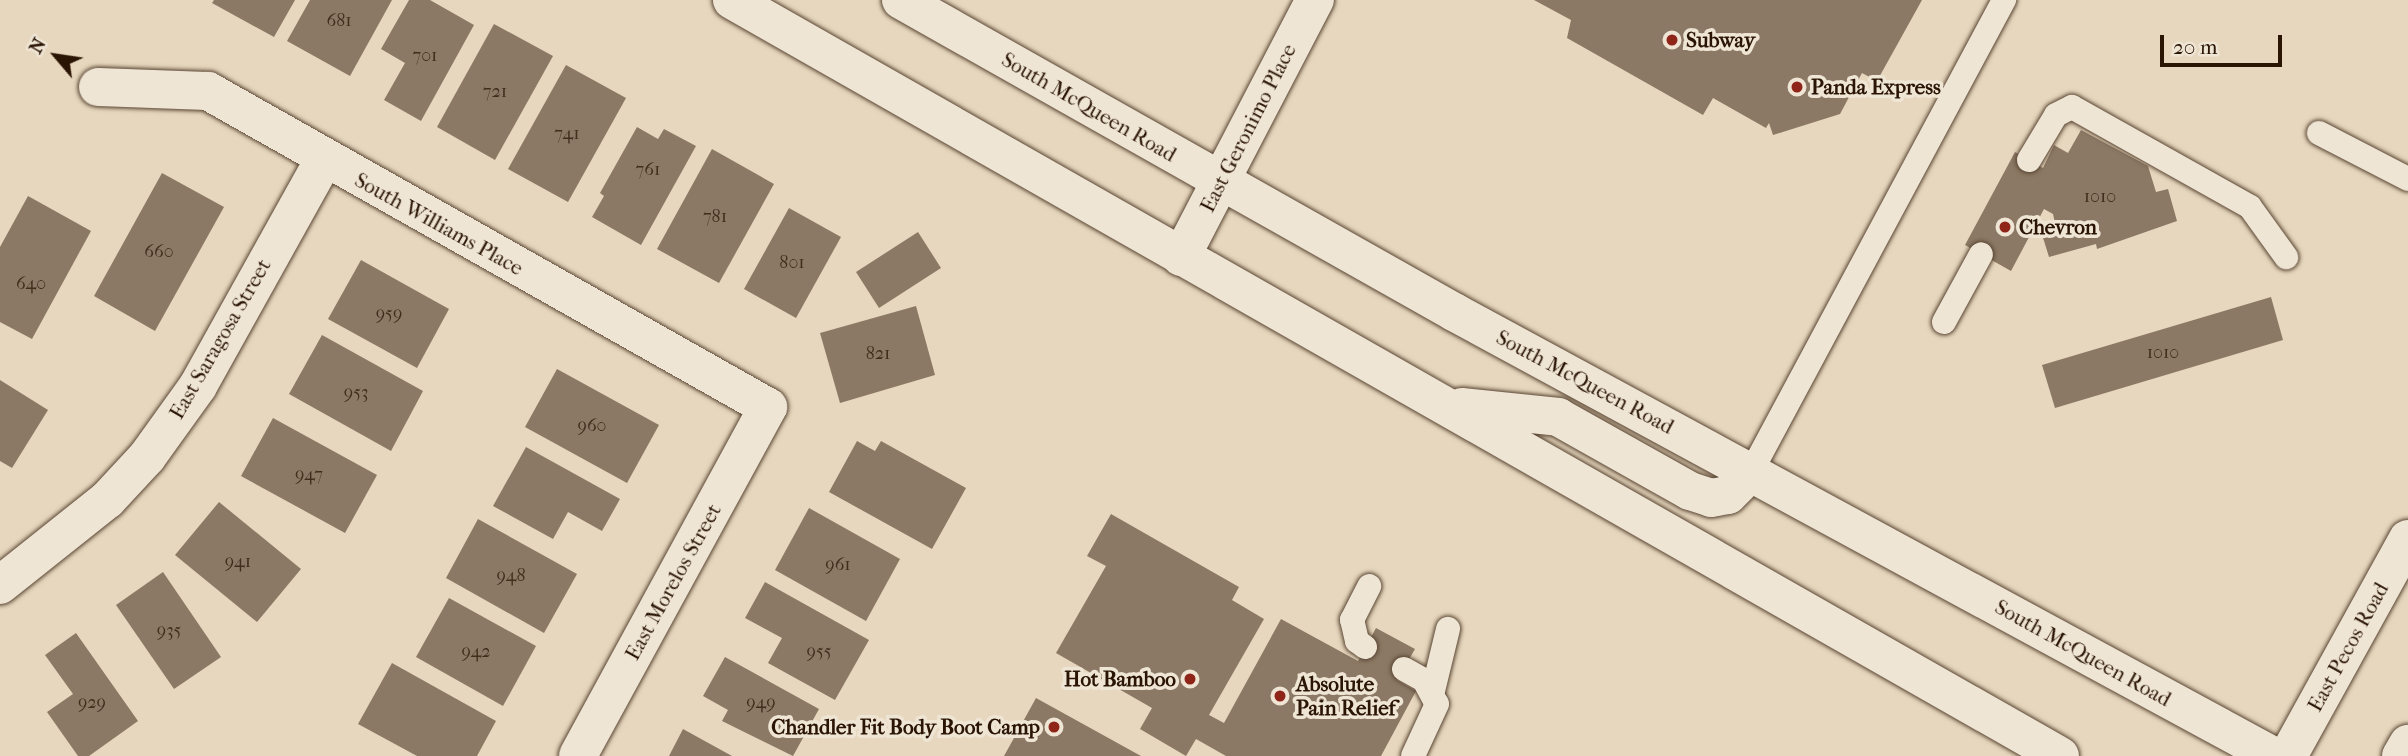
<!DOCTYPE html>
<style>
body{margin:0}
#map{position:relative;width:2408px;height:756px;overflow:hidden;background:#e7d7be;font-family:"IM FELL French Canon",serif}
div>[style]{position:absolute}
[style*='--x']{left:calc(var(--x)*1px);top:calc(var(--y)*1px);width:calc(var(--w)*1px);rotate:calc(var(--a)*1deg)}
.building>*{inset:0;background:#8c7965}
.roads{filter:drop-shadow(0 0 2px #594532) drop-shadow(0 0 2px #594532)}
.lane>*{height:24px;margin:-12px;padding:0 12px;transform-origin:12px;border-radius:12px;background:#efe5d5}
.street>*{height:38px;margin:-19px;padding:0 19px;transform-origin:19px;border-radius:19px;background:#efe5d5}
.secondary>*{height:38px;margin:-19px;padding:0 19px;transform-origin:19px;border-radius:19px;background:#efe5d5}
.dots>*{width:19px;height:19px;translate:-50% -50%;box-sizing:border-box;border:4px solid #efe5d5;border-radius:50%}
span{translate:-50% -50%;white-space:nowrap;text-align:center;line-height:1.15;-webkit-text-stroke:7px #efe5d5;paint-order:stroke}
.number-label{font-size:18px;color:#422d1c}
.number-label span{-webkit-text-stroke-width:0}
.poi-label{font-size:21px;color:#2a1404;font-weight:700}
.left{translate:0 -50%;text-align:left}
.right{translate:-100% -50%;text-align:right}
.street-label{font-size:21px;color:#2a1404}
.north{position:absolute;left:21px;top:21px;width:70px;height:70px;-webkit-text-stroke:5px #efe5d5;paint-order:stroke;rotate:299deg;font-size:19px;font-weight:700;line-height:28px;text-align:center;color:#2a1404}
.north::after{content:'';display:block;margin:auto;width:24px;height:32px;background:#2a1404;clip-path:polygon(50% 0,100% 100%,50% 72%,0 100%)}
.scale{position:absolute;left:2160px;top:35px;width:122px;height:32px;box-sizing:border-box;border:4px solid #2a1404;border-top:0;padding-left:9px;font-size:21px;line-height:24px;white-space:nowrap;color:#2a1404;-webkit-text-stroke:5px #efe5d5;paint-order:stroke}
</style>
<div id="map">
<div class="building">
<div style="clip-path:polygon(214px 0,295px 0,274px 37px,212px 3px)"></div>
<div style="clip-path:polygon(310px 0,392px 0,350px 76px,287px 41px)"></div>
<div style="clip-path:polygon(409px 0,430px 0,474px 25px,421px 121px,384px 100px,405px 63px,381px 49px)"></div>
<div style="clip-path:polygon(1534px 0,1922px 0,1877px 81px,1862px 73px,1840px 114px,1773px 135px,1769px 123px,1766px 128px,1713px 98px,1703px 115px,1567px 38px,1571px 20px)"></div>
<div style="clip-path:polygon(494px 24px,553px 56px,495px 160px,437px 127px)"></div>
<div style="clip-path:polygon(566px 65px,626px 98px,568px 202px,508px 169px)"></div>
<div style="clip-path:polygon(637px 127px,658px 139px,664px 129px,696px 146px,641px 245px,592px 217px,604px 196px,600px 193px)"></div>
<div style="clip-path:polygon(2081px 130px,2148px 166px,2156px 192px,2168px 189px,2177px 221px,2097px 249px,2096px 244px,2049px 257px,2040px 228px,2055px 223px,2053px 214px,2044px 209px,2011px 271px,1965px 245px,2015px 152px,2043px 168px,2054px 145px,2068px 153px)"></div>
<div style="clip-path:polygon(712px 149px,774px 184px,719px 283px,657px 249px)"></div>
<div style="clip-path:polygon(162px 173px,224px 207px,155px 331px,94px 296px)"></div>
<div style="clip-path:polygon(28px 196px,91px 231px,32px 339px,0 322px,0 247px)"></div>
<div style="clip-path:polygon(789px 208px,841px 237px,796px 318px,744px 289px)"></div>
<div style="clip-path:polygon(918px 232px,941px 268px,879px 308px,856px 272px)"></div>
<div style="clip-path:polygon(361px 260px,449px 309px,417px 368px,328px 319px)"></div>
<div style="clip-path:polygon(2271px 297px,2283px 340px,2055px 408px,2042px 365px)"></div>
<div style="clip-path:polygon(916px 306px,935px 375px,840px 403px,820px 333px)"></div>
<div style="clip-path:polygon(322px 335px,423px 391px,391px 451px,289px 394px)"></div>
<div style="clip-path:polygon(557px 369px,659px 425px,627px 483px,525px 427px)"></div>
<div style="clip-path:polygon(0 380px,48px 410px,12px 468px,0 461px)"></div>
<div style="clip-path:polygon(273px 418px,377px 475px,345px 533px,241px 476px)"></div>
<div style="clip-path:polygon(857px 441px,875px 451px,881px 441px,966px 488px,932px 549px,829px 492px)"></div>
<div style="clip-path:polygon(526px 447px,620px 499px,602px 531px,568px 512px,553px 539px,493px 506px)"></div>
<div style="clip-path:polygon(219px 502px,301px 569px,257px 622px,175px 555px)"></div>
<div style="clip-path:polygon(809px 508px,900px 559px,866px 621px,775px 570px)"></div>
<div style="clip-path:polygon(1111px 514px,1239px 587px,1232px 600px,1264px 619px,1209px 715px,1224px 723px,1281px 619px,1358px 661px,1376px 628px,1415px 649px,1397px 680px,1416px 691px,1381px 756px,1226px 756px,1196px 739px,1186px 756px,1140px 729px,1152px 708px,1056px 653px,1106px 566px,1087px 556px)"></div>
<div style="clip-path:polygon(478px 519px,577px 574px,544px 633px,446px 578px)"></div>
<div style="clip-path:polygon(163px 572px,221px 657px,174px 689px,116px 605px)"></div>
<div style="clip-path:polygon(765px 582px,869px 640px,835px 700px,768px 663px,782px 638px,745px 618px)"></div>
<div style="clip-path:polygon(449px 598px,536px 646px,503px 706px,416px 657px)"></div>
<div style="clip-path:polygon(76px 633px,138px 721px,89px 756px,78px 756px,47px 712px,73px 694px,45px 655px)"></div>
<div style="clip-path:polygon(725px 657px,819px 709px,793px 756px,722px 721px,728px 710px,703px 696px)"></div>
<div style="clip-path:polygon(392px 663px,496px 721px,477px 756px,417px 756px,358px 724px)"></div>
<div style="clip-path:polygon(1036px 698px,1141px 756px,1004px 756px)"></div>
<div style="clip-path:polygon(683px 729px,732px 756px,669px 756px)"></div>
</div>
<div class="roads">
<div class="lane">
<div style="--x:2319;--y:133;--w:100;--a:27.3"></div>
<div style="--x:2029;--y:160;--w:52;--a:-59"></div>
<div style="--x:2056;--y:115;--w:18;--a:-27"></div>
<div style="--x:2072;--y:107;--w:204;--a:29.3"></div>
<div style="--x:2250;--y:207;--w:62;--a:54.2"></div>
<div style="--x:1944;--y:322;--w:77;--a:-61.4"></div>
<div style="--x:1751;--y:472;--w:536;--a:-61.81"></div>
<div style="--x:1365;--y:647;--w:10;--a:-143"></div>
<div style="--x:1357;--y:641;--w:22;--a:-103"></div>
<div style="--x:1352;--y:620;--w:38;--a:-63"></div>
<div style="--x:1404;--y:669;--w:23;--a:29"></div>
<div style="--x:1424;--y:680;--w:27;--a:62"></div>
<div style="--x:1437;--y:704;--w:57;--a:114.8"></div>
<div style="--x:1433;--y:691;--w:64;--a:-76.4"></div>
</div>
<div class="street">
<div style="--x:98;--y:87;--w:110;--a:2.1"></div>
<div style="--x:208;--y:91;--w:643;--a:29.44"></div>
<div style="--x:768;--y:407;--w:397;--a:118.6"></div>
<div style="--x:1181;--y:257;--w:290;--a:-62.5"></div>
<div style="--x:0;--y:585;--w:137;--a:-38.5"></div>
<div style="--x:107;--y:500;--w:59;--a:-47.1"></div>
<div style="--x:147;--y:457;--w:87;--a:-54.3"></div>
<div style="--x:198;--y:386;--w:259;--a:-60.9"></div>
</div>
<div class="secondary">
<div style="--x:732;--y:0;--w:1528;--a:29.65"></div>
<div style="--x:901;--y:0;--w:635;--a:29.43"></div>
<div style="--x:1454;--y:312;--w:932;--a:28.46"></div>
<div style="--x:1462;--y:407;--w:97;--a:5.9"></div>
<div style="--x:1558;--y:417;--w:151;--a:29.3"></div>
<div style="--x:1690;--y:491;--w:22;--a:18"></div>
<div style="--x:1711;--y:498;--w:17;--a:-10"></div>
<div style="--x:1728;--y:495;--w:33;--a:-45"></div>
<div style="--x:2288;--y:756;--w:248;--a:-61.1"></div>
<div style="--x:2401;--y:756;--w:14;--a:-60"></div>
</div>
</div>
<div class="dots">
<div style="left:1672px;top:40px;background:#8f2418"></div>
<div style="left:1797px;top:87px;background:#8f2418"></div>
<div style="left:2005px;top:227px;background:#8f2418"></div>
<div style="left:1190px;top:679px;background:#8f2418"></div>
<div style="left:1280px;top:696px;background:#8f2418"></div>
<div style="left:1054px;top:727px;background:#8f2418"></div>
</div>
<div class="number-label">
<span style="left:339px;top:21px">681</span>
<span style="left:425px;top:56px">701</span>
<span style="left:495px;top:92px">721</span>
<span style="left:567px;top:134px">741</span>
<span style="left:648px;top:170px">761</span>
<span style="left:2100px;top:197px">1010</span>
<span style="left:715px;top:217px">781</span>
<span style="left:159px;top:252px">660</span>
<span style="left:792px;top:263px">801</span>
<span style="left:31px;top:284px">640</span>
<span style="left:389px;top:314px">959</span>
<span style="left:2163px;top:353px">1010</span>
<span style="left:878px;top:354px">821</span>
<span style="left:356px;top:393px">953</span>
<span style="left:592px;top:426px">960</span>
<span style="left:309px;top:475px">947</span>
<span style="left:238px;top:562px">941</span>
<span style="left:838px;top:565px">961</span>
<span style="left:511px;top:576px">948</span>
<span style="left:169px;top:631px">935</span>
<span style="left:476px;top:652px">942</span>
<span style="left:819px;top:652px">955</span>
<span style="left:92px;top:703px">929</span>
<span style="left:761px;top:703px">949</span>
</div>
<div class="poi-label">
<span class="left" style="left:1686px;top:40px">Subway</span>
<span class="left" style="left:1811px;top:87px">Panda Express</span>
<span class="left" style="left:2019px;top:227px">Chevron</span>
<span class="right" style="left:1176px;top:679px">Hot Bamboo</span>
<span class="left" style="left:1296px;top:696px">Absolute<br>Pain Relief</span>
<span class="right" style="left:1040px;top:727px">Chandler Fit Body Boot Camp</span>
</div>
<div class="street-label">
<span style="left:1089px;top:107px;rotate:30deg">South McQueen Road</span>
<span style="left:1248px;top:128px;rotate:-63deg">East Geronimo Place</span>
<span style="left:439px;top:224px;rotate:29deg">South Williams Place</span>
<span style="left:220px;top:339px;rotate:-60deg">East Saragosa Street</span>
<span style="left:1585px;top:382px;rotate:28deg">South McQueen Road</span>
<span style="left:673px;top:582px;rotate:-61deg">East Morelos Street</span>
<span style="left:2348px;top:647px;rotate:-61deg">East Pecos Road</span>
<span style="left:2083px;top:653px;rotate:29deg">South McQueen Road</span>
</div>
<div class="north">N</div>
<div class="scale">20 m</div>
</div>
